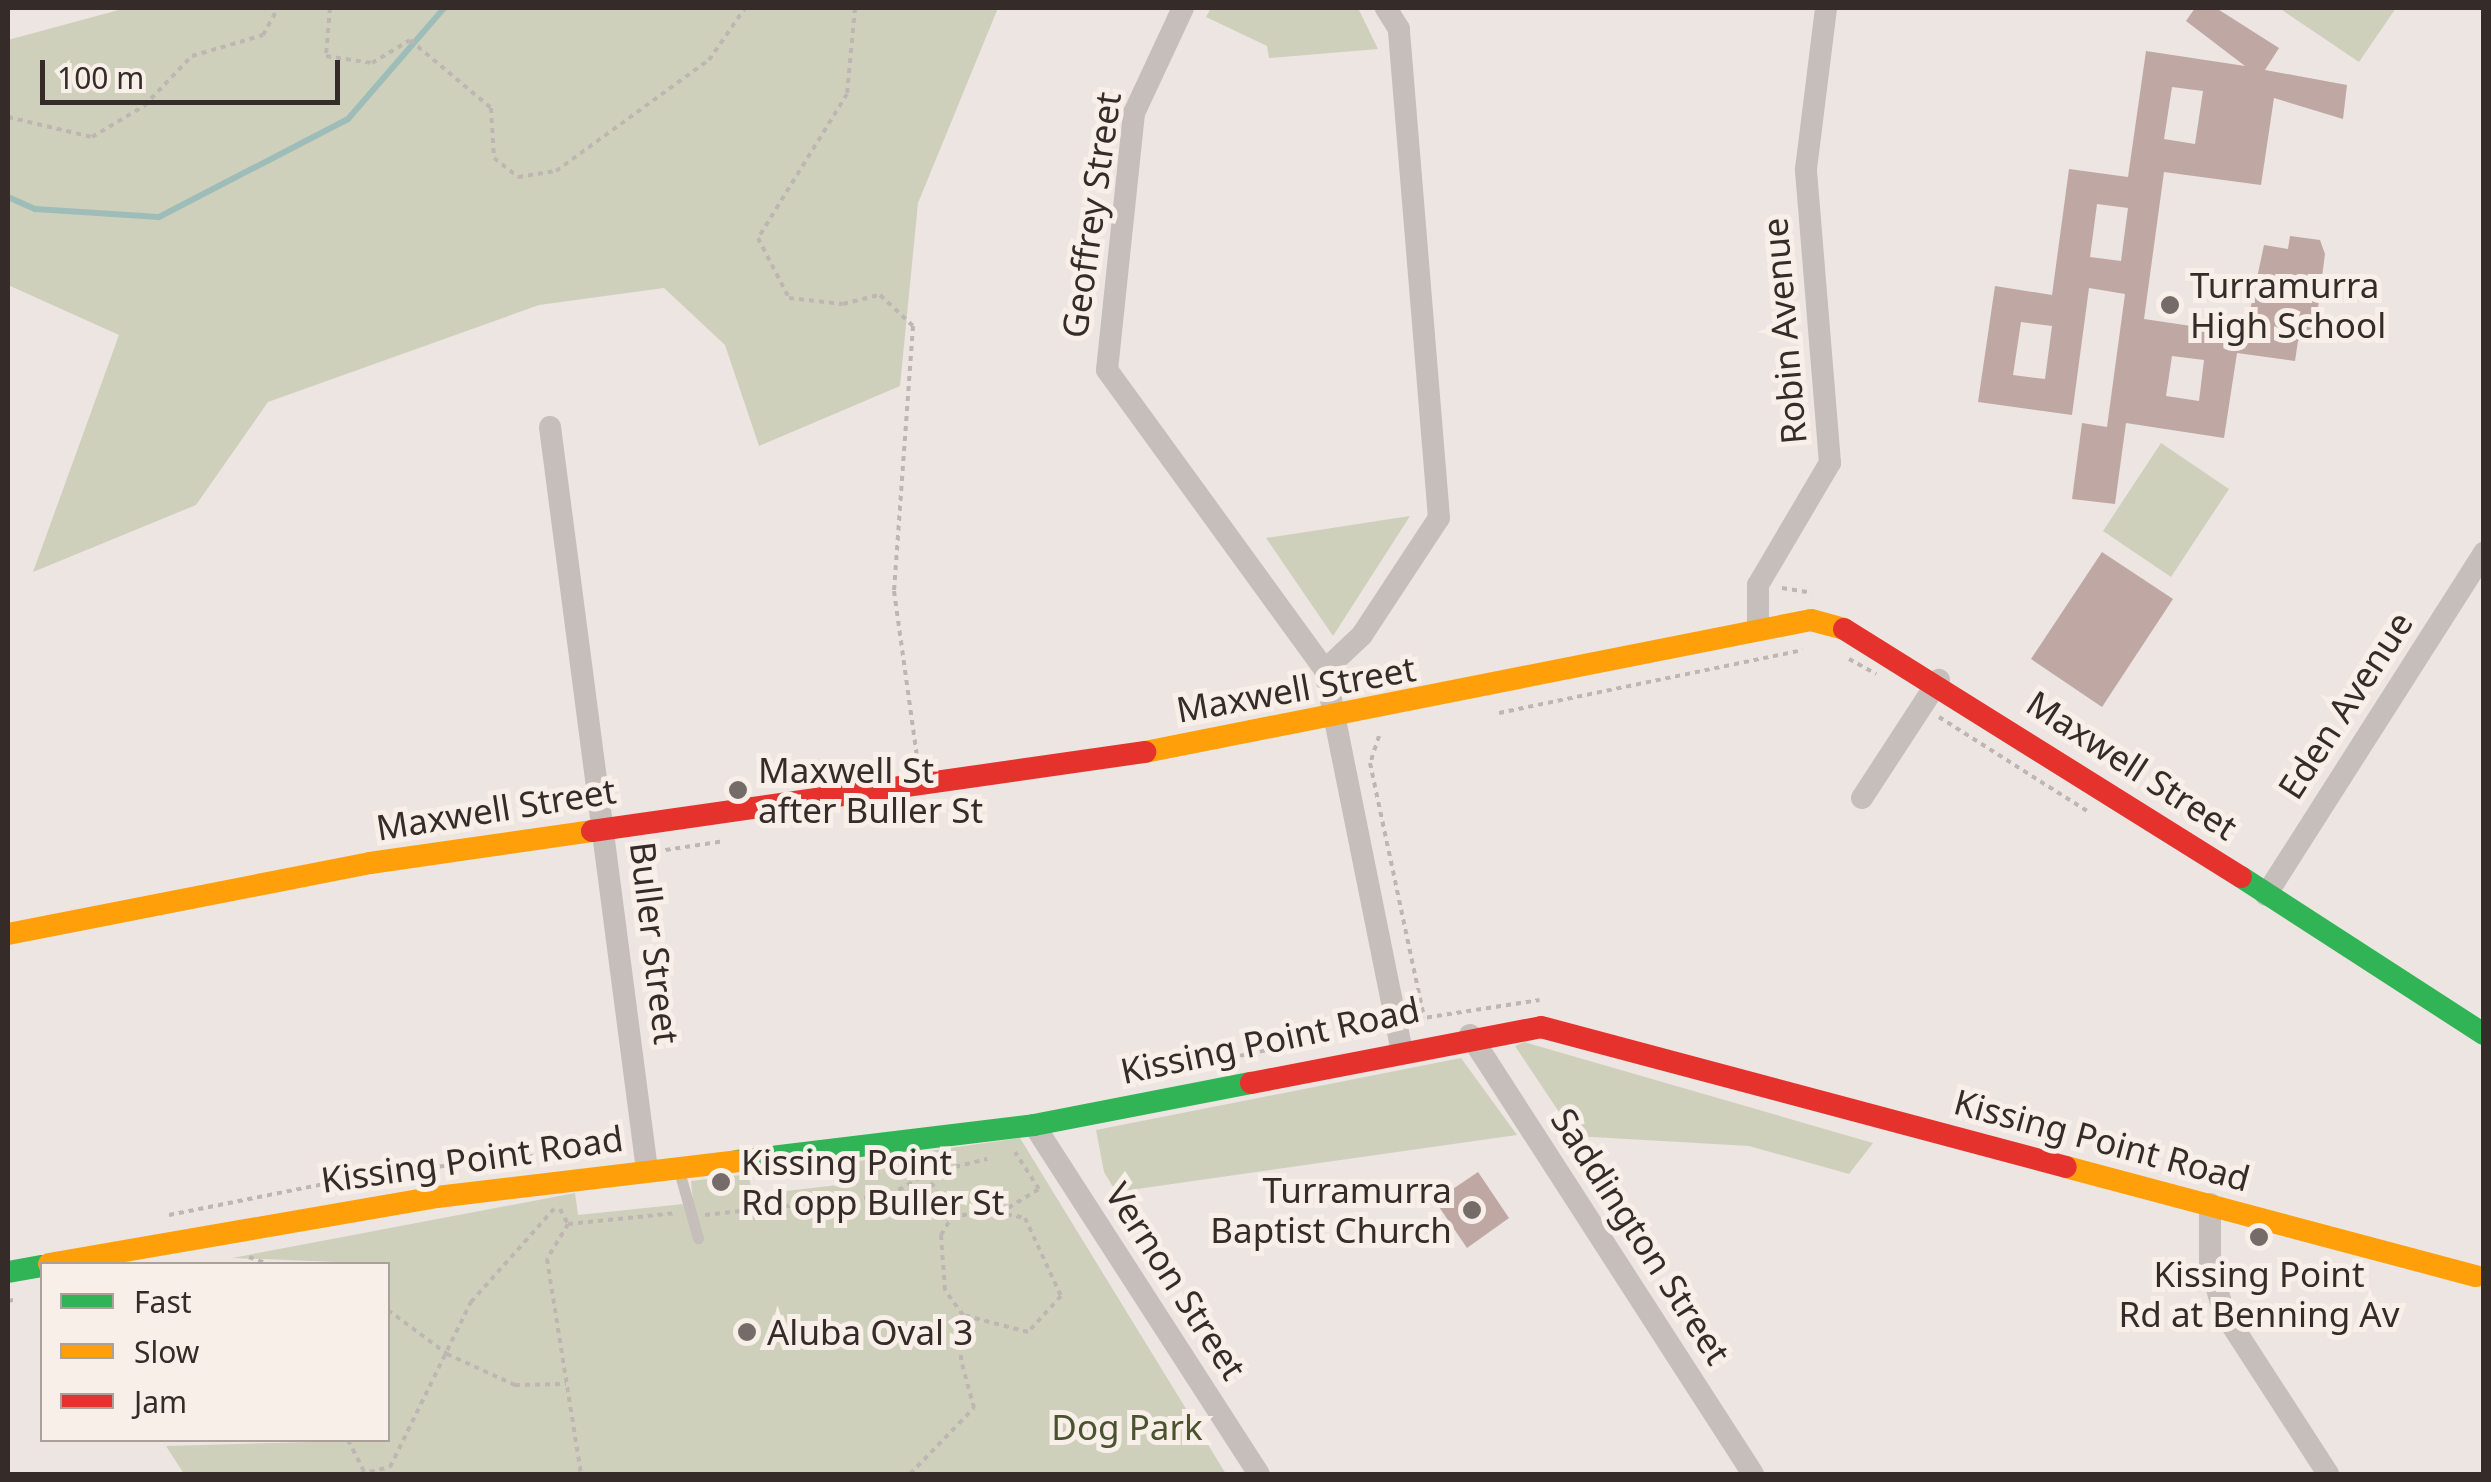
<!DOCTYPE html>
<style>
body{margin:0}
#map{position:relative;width:2491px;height:1482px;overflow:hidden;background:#ece5e1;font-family:"Noto Sans",sans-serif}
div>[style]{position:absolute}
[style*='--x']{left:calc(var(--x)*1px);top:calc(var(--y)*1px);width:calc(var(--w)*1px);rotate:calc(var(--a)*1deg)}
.green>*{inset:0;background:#cfd0bc}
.stream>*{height:6px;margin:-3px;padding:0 3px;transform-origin:3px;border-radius:3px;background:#9ebdb8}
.building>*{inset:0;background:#bfa8a3}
.path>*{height:4px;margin-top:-2px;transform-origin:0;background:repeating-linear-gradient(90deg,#beb6b2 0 5px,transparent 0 10px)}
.lane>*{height:11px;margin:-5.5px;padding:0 5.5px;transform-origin:5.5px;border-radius:5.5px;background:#c5beba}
.street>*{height:22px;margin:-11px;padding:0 11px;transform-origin:11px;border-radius:11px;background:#c5beba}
.fast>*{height:22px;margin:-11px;padding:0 11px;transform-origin:11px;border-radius:11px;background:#30b455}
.slow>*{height:22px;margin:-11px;padding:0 11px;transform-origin:11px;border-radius:11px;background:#ff9f0a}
.jam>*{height:22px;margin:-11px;padding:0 11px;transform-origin:11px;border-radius:11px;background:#e5322d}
.dots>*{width:28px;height:28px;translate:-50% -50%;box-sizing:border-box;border:5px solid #f8efe8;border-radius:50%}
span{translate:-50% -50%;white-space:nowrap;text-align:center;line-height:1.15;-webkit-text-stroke:10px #f8efe8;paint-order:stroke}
.street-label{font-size:35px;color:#352b28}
.poi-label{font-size:35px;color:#352b28}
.left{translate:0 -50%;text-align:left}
.right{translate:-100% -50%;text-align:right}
.park-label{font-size:35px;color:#4a522e}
.frame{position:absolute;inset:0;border:10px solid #352b28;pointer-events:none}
.legend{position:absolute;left:40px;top:1262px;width:350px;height:180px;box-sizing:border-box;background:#f8efe8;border:2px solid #aaa19b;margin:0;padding:12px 18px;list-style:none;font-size:30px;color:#352b28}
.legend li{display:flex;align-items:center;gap:20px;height:50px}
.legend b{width:50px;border:2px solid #aaa19b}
.scale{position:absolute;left:40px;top:60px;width:300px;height:45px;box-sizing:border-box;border:5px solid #352b28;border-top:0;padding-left:12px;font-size:30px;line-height:35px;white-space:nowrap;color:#352b28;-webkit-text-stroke:8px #f8efe8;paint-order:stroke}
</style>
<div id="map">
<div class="green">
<div style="clip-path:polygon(126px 8px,998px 8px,918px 203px,900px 386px,759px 446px,725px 345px,664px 288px,539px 305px,268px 402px,196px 505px,33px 572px,119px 335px,8px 285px,8px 40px)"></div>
<div style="clip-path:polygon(1211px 8px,1358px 8px,1378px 49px,1269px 58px,1267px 46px,1206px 17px)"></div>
<div style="clip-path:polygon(2279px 8px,2396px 8px,2359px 62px)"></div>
<div style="clip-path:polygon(2161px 443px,2229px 489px,2171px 577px,2103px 531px)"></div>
<div style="clip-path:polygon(1410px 516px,1333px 636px,1266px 538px)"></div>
<div style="clip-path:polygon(1524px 1042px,1873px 1143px,1849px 1174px,1749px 1146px,1575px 1136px,1515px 1046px)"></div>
<div style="clip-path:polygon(1461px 1058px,1517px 1135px,1116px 1192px,1104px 1172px,1096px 1130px)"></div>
<div style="clip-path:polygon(1020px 1138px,1226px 1474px,184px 1474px,166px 1446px,388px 1440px,388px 1264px,232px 1258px,575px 1193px,578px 1215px,693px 1203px,691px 1181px,749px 1174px,752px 1195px,847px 1184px,845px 1163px)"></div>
</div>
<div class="stream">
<div style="--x:8;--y:197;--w:30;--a:24"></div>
<div style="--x:35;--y:209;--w:124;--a:3.7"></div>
<div style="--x:159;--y:217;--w:213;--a:-27.4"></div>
<div style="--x:348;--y:119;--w:147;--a:-49.1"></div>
</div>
<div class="building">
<div style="clip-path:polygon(evenodd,2195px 8px,2216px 8px,2279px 48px,2265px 70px,2347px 85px,2343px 119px,2274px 98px,2261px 185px,2164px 172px,2144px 319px,2245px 334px,2264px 245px,2288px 249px,2290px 236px,2320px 240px,2325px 254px,2315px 331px,2298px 341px,2295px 361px,2237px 353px,2224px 438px,2126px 423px,2115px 504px,2072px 499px,2082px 423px,2107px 427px,2125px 294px,2089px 288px,2072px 415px,1978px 402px,1995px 286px,2052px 295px,2069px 169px,2128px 177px,2146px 51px,2245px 66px,2186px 21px,2195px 8px,2172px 87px,2203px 91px,2195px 144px,2164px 139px,2172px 87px,2195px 8px,2097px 204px,2128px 208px,2121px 261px,2090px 257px,2097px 204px,2195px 8px,2021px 322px,2052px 326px,2045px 379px,2013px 375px,2021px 322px,2195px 8px,2172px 356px,2204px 360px,2199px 401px,2166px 396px,2172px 356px)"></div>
<div style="clip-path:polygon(2102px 552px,2173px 599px,2102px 707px,2031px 659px)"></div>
<div style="clip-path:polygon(1478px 1172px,1509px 1218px,1467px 1248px,1435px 1201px)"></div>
</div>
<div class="path">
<div style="--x:330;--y:8;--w:48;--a:94.8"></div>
<div style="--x:326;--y:56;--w:47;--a:8.7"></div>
<div style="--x:372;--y:63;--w:44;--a:-31.2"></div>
<div style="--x:410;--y:40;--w:106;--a:40"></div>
<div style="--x:491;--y:108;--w:50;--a:86.6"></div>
<div style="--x:494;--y:158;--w:31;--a:38"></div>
<div style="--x:518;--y:177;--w:38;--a:-9"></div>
<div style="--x:556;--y:171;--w:189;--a:-36"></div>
<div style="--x:709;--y:60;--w:63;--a:-55.3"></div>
<div style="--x:855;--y:8;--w:86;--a:95.3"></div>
<div style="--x:847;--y:94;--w:169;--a:121.7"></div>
<div style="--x:758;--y:238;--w:68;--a:62.7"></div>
<div style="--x:789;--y:298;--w:54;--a:6.3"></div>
<div style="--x:843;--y:304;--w:38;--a:-14"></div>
<div style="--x:880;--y:295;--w:45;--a:43.2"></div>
<div style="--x:913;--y:326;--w:266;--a:94.1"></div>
<div style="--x:894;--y:591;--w:168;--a:82.1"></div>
<div style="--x:8;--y:117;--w:86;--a:13.4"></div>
<div style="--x:92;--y:137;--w:61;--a:-30.8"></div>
<div style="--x:144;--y:106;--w:69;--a:-46.2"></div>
<div style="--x:192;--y:56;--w:74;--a:-16.5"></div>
<div style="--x:263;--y:35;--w:31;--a:-61"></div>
<div style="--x:1782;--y:588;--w:30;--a:9"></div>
<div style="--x:1849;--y:659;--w:31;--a:29"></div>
<div style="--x:1499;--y:713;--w:310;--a:-11.7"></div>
<div style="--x:1939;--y:717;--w:175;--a:32.4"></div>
<div style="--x:2045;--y:721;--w:18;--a:-56"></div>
<div style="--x:1379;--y:736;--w:28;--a:108"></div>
<div style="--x:1370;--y:763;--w:260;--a:78"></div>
<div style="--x:626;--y:856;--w:100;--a:-8.6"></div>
<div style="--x:1417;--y:1019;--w:124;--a:-8.8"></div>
<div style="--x:1201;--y:1064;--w:175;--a:-11.9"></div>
<div style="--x:926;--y:1174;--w:50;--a:58.8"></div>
<div style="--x:560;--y:1209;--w:17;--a:62"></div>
<div style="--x:568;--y:1224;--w:109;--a:-5.8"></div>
<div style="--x:987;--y:1211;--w:39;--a:10"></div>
<div style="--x:1025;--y:1218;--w:86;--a:65.2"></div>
<div style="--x:1061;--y:1296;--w:49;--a:132.5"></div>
<div style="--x:1028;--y:1332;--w:67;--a:-165.3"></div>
<div style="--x:963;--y:1315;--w:31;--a:-126"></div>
<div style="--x:945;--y:1290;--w:55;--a:-94.2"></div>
<div style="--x:941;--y:1235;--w:21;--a:-59"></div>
<div style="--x:952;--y:1217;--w:36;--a:-10"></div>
<div style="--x:1000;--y:1213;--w:46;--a:-31.6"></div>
<div style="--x:1039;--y:1189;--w:44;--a:-123"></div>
<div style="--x:169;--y:1215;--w:215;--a:-11.3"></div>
<div style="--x:380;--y:1173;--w:235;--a:-6.3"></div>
<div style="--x:705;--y:1215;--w:186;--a:-6.2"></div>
<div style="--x:890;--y:1195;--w:42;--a:-30.3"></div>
<div style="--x:926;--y:1174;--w:63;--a:-13.8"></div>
<div style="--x:568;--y:1224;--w:41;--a:121"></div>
<div style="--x:547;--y:1259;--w:218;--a:81"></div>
<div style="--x:249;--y:1257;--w:20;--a:20"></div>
<div style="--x:8;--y:1301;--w:10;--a:-11"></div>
<div style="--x:388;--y:1310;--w:74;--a:36.7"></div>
<div style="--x:447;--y:1354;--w:75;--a:24.5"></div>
<div style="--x:515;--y:1385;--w:51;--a:-1.1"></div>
<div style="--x:348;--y:1440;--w:38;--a:63"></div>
<div style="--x:360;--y:1474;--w:31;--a:-13"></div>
<div style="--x:390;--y:1467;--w:184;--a:-63.9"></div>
<div style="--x:471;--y:1302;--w:125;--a:-48.3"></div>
<div style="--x:910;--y:1474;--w:92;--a:-45.9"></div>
<div style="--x:974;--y:1408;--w:50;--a:-105.2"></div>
<div style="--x:961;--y:1360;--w:45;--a:-87.5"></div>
</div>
<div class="lane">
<div style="--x:679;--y:1171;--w:70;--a:74.2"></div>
</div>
<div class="street">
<div style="--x:1183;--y:8;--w:116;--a:115"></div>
<div style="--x:1134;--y:113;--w:258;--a:96"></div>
<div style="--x:1107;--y:370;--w:371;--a:54"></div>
<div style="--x:1325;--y:670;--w:386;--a:78.6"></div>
<div style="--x:550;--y:427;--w:749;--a:82.56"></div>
<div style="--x:1758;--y:630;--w:45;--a:-90"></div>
<div style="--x:1758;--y:585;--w:142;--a:-59.5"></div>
<div style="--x:1830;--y:463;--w:295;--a:-94.7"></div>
<div style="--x:1806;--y:169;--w:162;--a:-82.9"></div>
<div style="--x:1325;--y:670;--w:51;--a:-43.4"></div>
<div style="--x:1362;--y:635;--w:140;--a:-56.7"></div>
<div style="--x:1439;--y:518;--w:491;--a:-94.7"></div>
<div style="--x:1399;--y:29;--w:25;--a:-122"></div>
<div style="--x:1862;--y:798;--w:141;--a:-56.9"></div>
<div style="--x:2266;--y:895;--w:406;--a:-57.5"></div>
<div style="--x:1470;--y:1035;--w:522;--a:57.19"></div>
<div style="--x:1034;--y:1125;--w:415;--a:57.2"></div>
<div style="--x:2210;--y:1204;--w:61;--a:90"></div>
<div style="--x:2210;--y:1265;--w:50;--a:73.7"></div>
<div style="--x:2224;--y:1313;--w:192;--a:57.1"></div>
</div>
<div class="fast">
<div style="--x:2241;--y:877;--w:289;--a:32.9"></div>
<div style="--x:737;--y:1161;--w:299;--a:-6.9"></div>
<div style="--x:1034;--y:1125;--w:221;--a:-11"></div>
<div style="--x:8;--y:1272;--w:35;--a:-10"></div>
</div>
<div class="slow">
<div style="--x:1145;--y:752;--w:679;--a:-11.21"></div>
<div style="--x:1811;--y:620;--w:34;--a:15"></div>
<div style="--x:8;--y:934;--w:369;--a:-11.1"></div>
<div style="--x:370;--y:863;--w:224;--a:-8.2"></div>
<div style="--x:2066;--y:1167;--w:424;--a:14.9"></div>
<div style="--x:49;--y:1264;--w:394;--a:-9.8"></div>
<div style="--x:437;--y:1197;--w:302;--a:-6.8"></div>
</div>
<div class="jam">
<div style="--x:1844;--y:629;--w:468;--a:32"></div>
<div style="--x:592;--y:831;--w:559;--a:-8.13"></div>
<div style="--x:1251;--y:1083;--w:295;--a:-10.9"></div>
<div style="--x:1541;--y:1027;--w:543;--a:14.93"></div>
</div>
<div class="dots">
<div style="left:2170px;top:305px;background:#756c69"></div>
<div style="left:738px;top:790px;background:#756c69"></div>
<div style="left:721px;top:1182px;background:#756c69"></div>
<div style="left:1472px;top:1210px;background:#756c69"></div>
<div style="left:2259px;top:1237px;background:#756c69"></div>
<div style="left:747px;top:1332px;background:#756c69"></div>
</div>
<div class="street-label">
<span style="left:1091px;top:215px;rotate:-82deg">Geoffrey Street</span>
<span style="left:1784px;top:331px;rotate:-95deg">Robin Avenue</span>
<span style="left:1296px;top:689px;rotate:-10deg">Maxwell Street</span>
<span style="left:2345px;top:705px;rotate:-57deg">Eden Avenue</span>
<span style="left:2132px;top:765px;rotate:33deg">Maxwell Street</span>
<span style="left:496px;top:809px;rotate:-9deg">Maxwell Street</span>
<span style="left:655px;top:943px;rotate:83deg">Buller Street</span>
<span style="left:1270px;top:1040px;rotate:-12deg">Kissing Point Road</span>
<span style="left:2102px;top:1140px;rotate:15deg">Kissing Point Road</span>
<span style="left:472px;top:1159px;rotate:-8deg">Kissing Point Road</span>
<span style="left:1641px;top:1236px;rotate:57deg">Saddington Street</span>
<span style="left:1176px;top:1281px;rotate:57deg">Vernon Street</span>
</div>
<div class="poi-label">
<span class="left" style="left:2190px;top:305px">Turramurra<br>High School</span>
<span class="left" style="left:758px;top:790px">Maxwell St<br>after Buller St</span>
<span class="left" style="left:741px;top:1182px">Kissing Point<br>Rd opp Buller St</span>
<span class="right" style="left:1452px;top:1210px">Turramurra<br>Baptist Church</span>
<span style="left:2259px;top:1294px">Kissing Point<br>Rd at Benning Av</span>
<span class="left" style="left:767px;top:1332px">Aluba Oval 3</span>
</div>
<div class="park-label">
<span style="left:1127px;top:1427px">Dog Park</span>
</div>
<div class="frame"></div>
<ul class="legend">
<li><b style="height:12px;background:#30b455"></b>Fast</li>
<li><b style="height:12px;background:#ff9f0a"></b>Slow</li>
<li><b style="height:12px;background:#e5322d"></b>Jam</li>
</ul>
<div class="scale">100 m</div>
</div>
